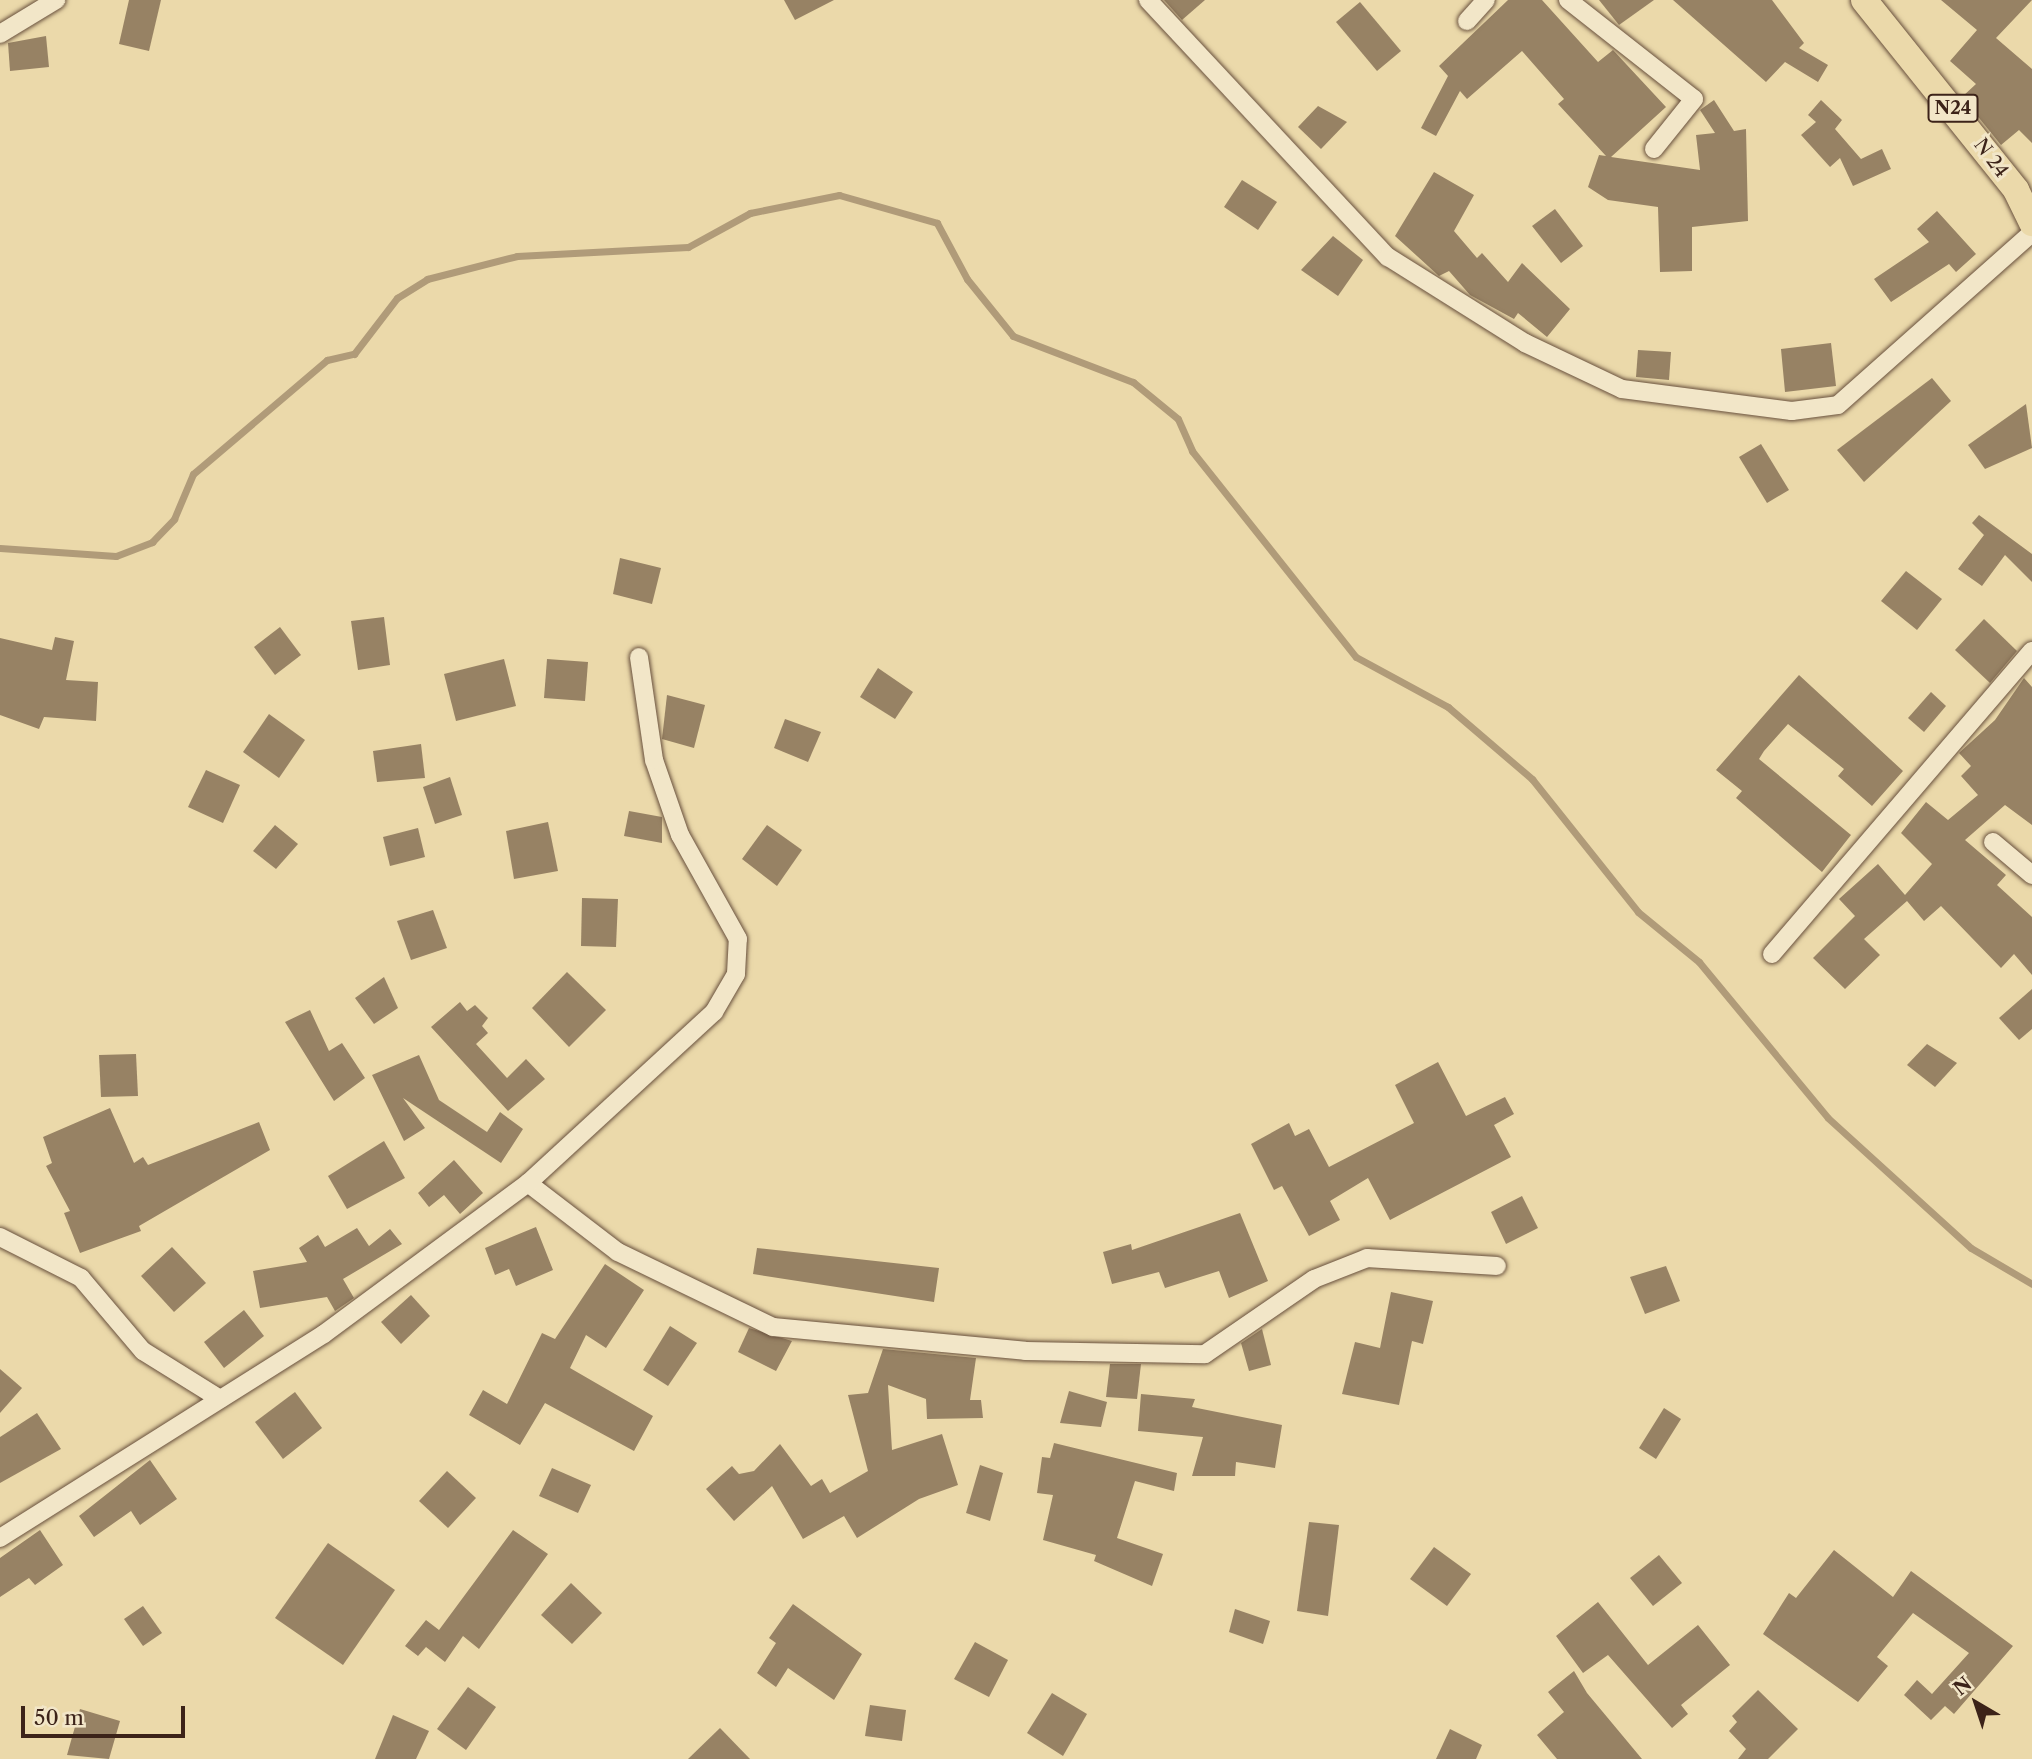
<!DOCTYPE html>
<style>
body{margin:0}
#map{position:relative;width:2032px;height:1759px;overflow:hidden;background:#ebd9aa;font-family:"Libre Caslon Text",serif}
div>[style]{position:absolute}
[style*='--x']{left:calc(var(--x)*1px);top:calc(var(--y)*1px);width:calc(var(--w)*1px);rotate:calc(var(--a)*1deg)}
.stream>*{height:7px;margin:-3.5px;padding:0 3.5px;transform-origin:3.5px;border-radius:3.5px;background:#b09b79}
.building>*{inset:0;background:#978264}
.roads{filter:drop-shadow(0 0 2px #68503d) drop-shadow(0 0 2px #68503d)}
.street>*{height:18px;margin:-9px;padding:0 9px;transform-origin:9px;border-radius:9px;background:#f2e6c8}
.primary>*{height:26px;margin:-13px;padding:0 13px;transform-origin:13px;border-radius:13px;background:#ebd9aa}
span{translate:-50% -50%;white-space:nowrap;text-align:center;line-height:1.15;-webkit-text-stroke:6px #f2e6c8;paint-order:stroke}
.shield-label span{padding:2px 5px;background:#f2e6c8;border:2px solid;border-radius:5px;-webkit-text-stroke-width:0}
.shield-label{font-size:18px;color:#3c2319;font-weight:700}
.street-label{font-size:19px;color:#3c2319}
.north{position:absolute;left:1941px;top:1668px;width:70px;height:70px;-webkit-text-stroke:5px #f2e6c8;paint-order:stroke;rotate:321deg;font-size:19px;font-weight:700;line-height:28px;text-align:center;color:#3c2319}
.north::after{content:'';display:block;margin:auto;width:24px;height:32px;background:#3c2319;clip-path:polygon(50% 0,100% 100%,50% 72%,0 100%)}
.scale{position:absolute;left:21px;top:1706px;width:164px;height:32px;box-sizing:border-box;border:4px solid #3c2319;border-top:0;padding-left:9px;font-size:21px;line-height:24px;white-space:nowrap;color:#3c2319;-webkit-text-stroke:5px #f2e6c8;paint-order:stroke}
</style>
<div id="map">
<div class="stream">
<div style="--x:0;--y:548;--w:116;--a:3.9"></div>
<div style="--x:116;--y:556;--w:39;--a:-21"></div>
<div style="--x:152;--y:542;--w:32;--a:-46"></div>
<div style="--x:174;--y:519;--w:49;--a:-67.1"></div>
<div style="--x:193;--y:474;--w:176;--a:-40.4"></div>
<div style="--x:327;--y:360;--w:28;--a:-13"></div>
<div style="--x:354;--y:354;--w:71;--a:-52.5"></div>
<div style="--x:397;--y:298;--w:36;--a:-32"></div>
<div style="--x:427;--y:279;--w:93;--a:-14.3"></div>
<div style="--x:517;--y:256;--w:171;--a:-3"></div>
<div style="--x:688;--y:247;--w:71;--a:-28.7"></div>
<div style="--x:750;--y:213;--w:91;--a:-11.4"></div>
<div style="--x:839;--y:195;--w:102;--a:15.9"></div>
<div style="--x:937;--y:223;--w:64;--a:61.8"></div>
<div style="--x:967;--y:279;--w:73;--a:51.1"></div>
<div style="--x:1013;--y:336;--w:129;--a:21"></div>
<div style="--x:1133;--y:382;--w:58;--a:39.4"></div>
<div style="--x:1178;--y:419;--w:35;--a:66"></div>
<div style="--x:1192;--y:451;--w:263;--a:51.5"></div>
<div style="--x:1356;--y:657;--w:105;--a:28.5"></div>
<div style="--x:1448;--y:707;--w:111;--a:40.6"></div>
<div style="--x:1532;--y:779;--w:170;--a:51.4"></div>
<div style="--x:1638;--y:912;--w:79;--a:39.3"></div>
<div style="--x:1699;--y:962;--w:202;--a:50.4"></div>
<div style="--x:1828;--y:1118;--w:193;--a:42.3"></div>
<div style="--x:1971;--y:1248;--w:71;--a:30.5"></div>
</div>
<div class="building">
<div style="clip-path:polygon(129px 0,161px 0,149px 51px,119px 44px)"></div>
<div style="clip-path:polygon(784px 0,834px 0,795px 20px)"></div>
<div style="clip-path:polygon(1164px 0,1205px 0,1182px 20px)"></div>
<div style="clip-path:polygon(1508px 0,1542px 0,1598px 62px,1613px 50px,1666px 107px,1611px 157px,1700px 170px,1696px 135px,1715px 133px,1700px 110px,1714px 100px,1734px 131px,1746px 129px,1748px 221px,1692px 227px,1692px 271px,1660px 272px,1658px 207px,1608px 200px,1588px 187px,1599px 155px,1606px 156px,1558px 104px,1564px 99px,1522px 51px,1467px 99px,1460px 91px,1436px 136px,1421px 128px,1448px 76px,1439px 66px)"></div>
<div style="clip-path:polygon(1599px 0,1654px 0,1619px 25px)"></div>
<div style="clip-path:polygon(1673px 0,1772px 0,1804px 43px,1799px 48px,1828px 65px,1818px 82px,1785px 62px,1766px 82px)"></div>
<div style="clip-path:polygon(1941px 0,2032px 0,1996px 38px,2032px 69px,2032px 143px,2019px 130px,2001px 145px,1962px 97px,1976px 84px,1950px 61px,1977px 30px)"></div>
<div style="clip-path:polygon(1360px 2px,1401px 51px,1377px 71px,1336px 22px)"></div>
<div style="clip-path:polygon(46px 36px,49px 67px,10px 71px,8px 43px)"></div>
<div style="clip-path:polygon(1821px 100px,1842px 120px,1835px 129px,1861px 159px,1882px 149px,1891px 169px,1853px 186px,1840px 158px,1830px 167px,1801px 135px,1816px 122px,1808px 115px)"></div>
<div style="clip-path:polygon(1318px 106px,1347px 122px,1321px 149px,1298px 127px)"></div>
<div style="clip-path:polygon(1434px 172px,1474px 195px,1454px 231px,1477px 258px,1482px 253px,1508px 282px,1522px 263px,1570px 309px,1547px 337px,1518px 313px,1514px 319px,1470px 295px,1449px 271px,1439px 276px,1395px 236px)"></div>
<div style="clip-path:polygon(1242px 180px,1277px 202px,1258px 230px,1224px 207px)"></div>
<div style="clip-path:polygon(1555px 209px,1583px 246px,1561px 263px,1532px 226px)"></div>
<div style="clip-path:polygon(1937px 211px,1976px 254px,1956px 272px,1949px 264px,1891px 302px,1874px 279px,1929px 242px,1917px 229px)"></div>
<div style="clip-path:polygon(1333px 236px,1363px 260px,1338px 296px,1301px 270px)"></div>
<div style="clip-path:polygon(1831px 343px,1836px 386px,1785px 392px,1781px 349px)"></div>
<div style="clip-path:polygon(1638px 350px,1671px 352px,1669px 380px,1636px 377px)"></div>
<div style="clip-path:polygon(1932px 378px,1951px 401px,1864px 482px,1837px 450px)"></div>
<div style="clip-path:polygon(2026px 404px,2032px 448px,1985px 469px,1968px 445px)"></div>
<div style="clip-path:polygon(1761px 444px,1789px 490px,1767px 503px,1739px 457px)"></div>
<div style="clip-path:polygon(1979px 515px,2032px 554px,2032px 582px,2005px 555px,1982px 586px,1958px 569px,1984px 535px,1972px 523px)"></div>
<div style="clip-path:polygon(620px 558px,661px 568px,652px 604px,613px 594px)"></div>
<div style="clip-path:polygon(1906px 571px,1942px 599px,1917px 630px,1881px 601px)"></div>
<div style="clip-path:polygon(384px 617px,390px 665px,358px 670px,351px 621px)"></div>
<div style="clip-path:polygon(1984px 619px,2017px 651px,1990px 683px,1955px 650px)"></div>
<div style="clip-path:polygon(280px 627px,301px 655px,275px 675px,254px 647px)"></div>
<div style="clip-path:polygon(55px 637px,74px 641px,66px 680px,98px 682px,96px 721px,44px 717px,39px 729px,0 715px,0 638px,52px 650px)"></div>
<div style="clip-path:polygon(504px 659px,516px 706px,456px 721px,444px 674px)"></div>
<div style="clip-path:polygon(547px 659px,588px 662px,585px 701px,544px 698px)"></div>
<div style="clip-path:polygon(878px 668px,913px 692px,895px 719px,860px 697px)"></div>
<div style="clip-path:polygon(1799px 675px,1903px 771px,1872px 806px,1838px 776px,1844px 769px,1788px 724px,1764px 751px,1759px 759px,1851px 835px,1822px 872px,1736px 798px,1742px 791px,1716px 770px)"></div>
<div style="clip-path:polygon(2024px 678px,2032px 687px,2032px 825px,2005px 805px,1965px 840px,2006px 875px,1997px 885px,2032px 917px,2032px 975px,2014px 954px,2001px 968px,1941px 906px,1924px 921px,1907px 901px,1864px 939px,1880px 955px,1845px 989px,1813px 958px,1855px 916px,1839px 899px,1878px 864px,1905px 895px,1932px 864px,1901px 833px,1926px 802px,1948px 820px,1978px 795px,1961px 776px,1971px 766px,1959px 753px,1995px 720px)"></div>
<div style="clip-path:polygon(1931px 692px,1946px 706px,1924px 732px,1908px 718px)"></div>
<div style="clip-path:polygon(667px 695px,705px 705px,694px 748px,662px 739px)"></div>
<div style="clip-path:polygon(269px 714px,305px 740px,279px 778px,243px 752px)"></div>
<div style="clip-path:polygon(785px 719px,821px 732px,808px 762px,774px 748px)"></div>
<div style="clip-path:polygon(421px 744px,425px 778px,377px 782px,373px 751px)"></div>
<div style="clip-path:polygon(206px 770px,240px 785px,223px 823px,188px 807px)"></div>
<div style="clip-path:polygon(450px 777px,462px 815px,435px 824px,423px 787px)"></div>
<div style="clip-path:polygon(629px 811px,662px 817px,662px 843px,624px 836px)"></div>
<div style="clip-path:polygon(548px 822px,558px 871px,514px 879px,506px 831px)"></div>
<div style="clip-path:polygon(275px 825px,298px 844px,276px 869px,253px 851px)"></div>
<div style="clip-path:polygon(767px 825px,802px 850px,777px 886px,742px 859px)"></div>
<div style="clip-path:polygon(418px 828px,425px 857px,390px 866px,383px 837px)"></div>
<div style="clip-path:polygon(582px 898px,618px 899px,616px 947px,581px 946px)"></div>
<div style="clip-path:polygon(433px 910px,447px 948px,411px 960px,397px 921px)"></div>
<div style="clip-path:polygon(567px 972px,606px 1010px,569px 1047px,532px 1008px)"></div>
<div style="clip-path:polygon(384px 977px,398px 1008px,374px 1024px,355px 998px)"></div>
<div style="clip-path:polygon(2032px 989px,2032px 1029px,2019px 1040px,1999px 1018px)"></div>
<div style="clip-path:polygon(460px 1002px,467px 1011px,475px 1005px,488px 1018px,482px 1026px,488px 1033px,476px 1044px,507px 1078px,526px 1059px,545px 1079px,508px 1111px,431px 1027px)"></div>
<div style="clip-path:polygon(310px 1010px,329px 1051px,342px 1043px,365px 1078px,334px 1101px,285px 1022px)"></div>
<div style="clip-path:polygon(1927px 1044px,1957px 1063px,1935px 1087px,1907px 1065px)"></div>
<div style="clip-path:polygon(136px 1054px,138px 1096px,101px 1097px,99px 1055px)"></div>
<div style="clip-path:polygon(419px 1055px,439px 1100px,487px 1132px,500px 1112px,523px 1129px,501px 1163px,403px 1098px,425px 1128px,404px 1141px,372px 1075px)"></div>
<div style="clip-path:polygon(1438px 1062px,1466px 1116px,1505px 1097px,1514px 1114px,1494px 1125px,1511px 1157px,1390px 1220px,1368px 1178px,1330px 1201px,1340px 1220px,1309px 1236px,1282px 1186px,1274px 1190px,1251px 1144px,1289px 1123px,1295px 1136px,1309px 1129px,1329px 1167px,1414px 1123px,1395px 1085px)"></div>
<div style="clip-path:polygon(110px 1108px,134px 1163px,143px 1157px,148px 1165px,259px 1122px,270px 1150px,139px 1226px,141px 1231px,80px 1253px,64px 1213px,70px 1211px,46px 1166px,52px 1163px,43px 1137px)"></div>
<div style="clip-path:polygon(384px 1141px,405px 1178px,347px 1209px,328px 1176px)"></div>
<div style="clip-path:polygon(454px 1160px,483px 1193px,460px 1214px,444px 1195px,429px 1207px,418px 1193px)"></div>
<div style="clip-path:polygon(1522px 1196px,1538px 1228px,1506px 1244px,1491px 1212px)"></div>
<div style="clip-path:polygon(1240px 1213px,1268px 1281px,1229px 1298px,1219px 1271px,1165px 1288px,1159px 1272px,1112px 1284px,1103px 1252px,1131px 1244px,1132px 1250px)"></div>
<div style="clip-path:polygon(536px 1227px,553px 1270px,516px 1286px,509px 1269px,495px 1275px,485px 1248px)"></div>
<div style="clip-path:polygon(357px 1228px,369px 1246px,390px 1229px,402px 1244px,343px 1279px,354px 1298px,335px 1311px,327px 1297px,260px 1308px,253px 1271px,307px 1262px,299px 1248px,318px 1235px,325px 1247px)"></div>
<div style="clip-path:polygon(172px 1247px,206px 1283px,174px 1312px,141px 1276px)"></div>
<div style="clip-path:polygon(757px 1248px,939px 1268px,934px 1302px,753px 1274px)"></div>
<div style="clip-path:polygon(605px 1264px,644px 1290px,606px 1348px,586px 1335px,570px 1368px,653px 1416px,634px 1451px,545px 1403px,520px 1445px,469px 1415px,483px 1390px,507px 1404px,542px 1333px,555px 1339px)"></div>
<div style="clip-path:polygon(1666px 1266px,1680px 1301px,1645px 1314px,1630px 1277px)"></div>
<div style="clip-path:polygon(1391px 1292px,1433px 1301px,1423px 1344px,1412px 1341px,1399px 1405px,1342px 1394px,1355px 1342px,1380px 1348px)"></div>
<div style="clip-path:polygon(411px 1295px,430px 1316px,401px 1344px,381px 1322px)"></div>
<div style="clip-path:polygon(244px 1310px,264px 1336px,224px 1368px,204px 1342px)"></div>
<div style="clip-path:polygon(670px 1326px,697px 1343px,668px 1386px,643px 1370px)"></div>
<div style="clip-path:polygon(749px 1328px,792px 1341px,776px 1371px,738px 1352px)"></div>
<div style="clip-path:polygon(1262px 1329px,1271px 1365px,1249px 1371px,1241px 1343px)"></div>
<div style="clip-path:polygon(883px 1349px,976px 1358px,970px 1400px,981px 1400px,983px 1418px,927px 1419px,926px 1399px,888px 1385px,892px 1450px,942px 1434px,958px 1485px,919px 1499px,857px 1538px,844px 1516px,803px 1539px,772px 1486px,734px 1521px,706px 1489px,732px 1466px,739px 1474px,754px 1471px,780px 1444px,811px 1486px,822px 1479px,830px 1493px,868px 1471px,848px 1395px,868px 1393px)"></div>
<div style="clip-path:polygon(1110px 1364px,1141px 1364px,1137px 1399px,1106px 1397px)"></div>
<div style="clip-path:polygon(0 1369px,22px 1388px,0 1413px)"></div>
<div style="clip-path:polygon(1069px 1391px,1107px 1402px,1101px 1427px,1060px 1423px)"></div>
<div style="clip-path:polygon(295px 1392px,322px 1428px,283px 1459px,255px 1422px)"></div>
<div style="clip-path:polygon(1141px 1394px,1195px 1399px,1192px 1407px,1282px 1425px,1275px 1468px,1236px 1462px,1235px 1476px,1192px 1476px,1203px 1437px,1138px 1431px)"></div>
<div style="clip-path:polygon(1664px 1408px,1681px 1419px,1656px 1459px,1639px 1448px)"></div>
<div style="clip-path:polygon(37px 1413px,61px 1449px,0 1483px,0 1437px)"></div>
<div style="clip-path:polygon(1054px 1443px,1177px 1473px,1174px 1491px,1135px 1481px,1117px 1538px,1163px 1554px,1152px 1586px,1094px 1561px,1096px 1555px,1043px 1540px,1053px 1495px,1037px 1493px,1042px 1457px,1050px 1458px)"></div>
<div style="clip-path:polygon(150px 1460px,177px 1499px,140px 1525px,131px 1511px,94px 1537px,79px 1516px)"></div>
<div style="clip-path:polygon(980px 1465px,1003px 1473px,990px 1521px,966px 1513px)"></div>
<div style="clip-path:polygon(552px 1468px,591px 1485px,578px 1513px,539px 1496px)"></div>
<div style="clip-path:polygon(447px 1471px,476px 1498px,448px 1528px,419px 1501px)"></div>
<div style="clip-path:polygon(1309px 1522px,1339px 1525px,1328px 1616px,1297px 1611px)"></div>
<div style="clip-path:polygon(40px 1530px,63px 1565px,35px 1585px,29px 1578px,0 1597px,0 1558px)"></div>
<div style="clip-path:polygon(513px 1530px,548px 1554px,479px 1649px,463px 1636px,445px 1662px,426px 1647px,418px 1656px,405px 1646px,426px 1620px,439px 1630px)"></div>
<div style="clip-path:polygon(328px 1543px,395px 1590px,343px 1665px,275px 1618px)"></div>
<div style="clip-path:polygon(1434px 1547px,1471px 1574px,1447px 1606px,1410px 1579px)"></div>
<div style="clip-path:polygon(1834px 1550px,1893px 1597px,1911px 1571px,2013px 1646px,1954px 1714px,1945px 1706px,1931px 1720px,1904px 1695px,1917px 1680px,1932px 1694px,1969px 1653px,1913px 1613px,1877px 1657px,1888px 1666px,1858px 1702px,1763px 1634px,1789px 1593px,1796px 1598px)"></div>
<div style="clip-path:polygon(1659px 1555px,1682px 1583px,1653px 1606px,1630px 1578px)"></div>
<div style="clip-path:polygon(571px 1583px,602px 1613px,572px 1644px,541px 1615px)"></div>
<div style="clip-path:polygon(1598px 1602px,1648px 1665px,1698px 1625px,1730px 1665px,1681px 1705px,1688px 1714px,1672px 1728px,1608px 1655px,1583px 1673px,1556px 1636px)"></div>
<div style="clip-path:polygon(793px 1604px,862px 1654px,834px 1700px,788px 1668px,776px 1687px,757px 1673px,776px 1643px,769px 1638px)"></div>
<div style="clip-path:polygon(143px 1606px,162px 1633px,143px 1646px,124px 1619px)"></div>
<div style="clip-path:polygon(1235px 1609px,1270px 1621px,1263px 1644px,1229px 1632px)"></div>
<div style="clip-path:polygon(975px 1642px,1008px 1660px,989px 1697px,954px 1679px)"></div>
<div style="clip-path:polygon(1574px 1671px,1587px 1693px,1642px 1759px,1557px 1759px,1537px 1735px,1564px 1712px,1548px 1692px)"></div>
<div style="clip-path:polygon(468px 1687px,496px 1707px,466px 1750px,437px 1729px)"></div>
<div style="clip-path:polygon(1758px 1690px,1798px 1729px,1768px 1759px,1738px 1759px,1746px 1749px,1729px 1731px,1737px 1722px,1732px 1716px)"></div>
<div style="clip-path:polygon(1052px 1693px,1087px 1714px,1063px 1756px,1027px 1733px)"></div>
<div style="clip-path:polygon(870px 1705px,906px 1710px,902px 1741px,865px 1736px)"></div>
<div style="clip-path:polygon(80px 1709px,120px 1721px,109px 1759px,67px 1755px)"></div>
<div style="clip-path:polygon(393px 1715px,429px 1731px,416px 1759px,375px 1759px)"></div>
<div style="clip-path:polygon(720px 1728px,750px 1759px,688px 1759px)"></div>
<div style="clip-path:polygon(1450px 1729px,1482px 1745px,1476px 1759px,1436px 1759px)"></div>
</div>
<div class="roads">
<div class="street">
<div style="--x:1148;--y:0;--w:352;--a:47"></div>
<div style="--x:1388;--y:257;--w:162;--a:32.1"></div>
<div style="--x:1525;--y:343;--w:107;--a:25.4"></div>
<div style="--x:1622;--y:389;--w:171;--a:7.4"></div>
<div style="--x:1792;--y:411;--w:46;--a:-7.4"></div>
<div style="--x:1838;--y:405;--w:259;--a:-41.6"></div>
<div style="--x:1568;--y:0;--w:160;--a:38.2"></div>
<div style="--x:1694;--y:99;--w:64;--a:128.7"></div>
<div style="--x:1467;--y:21;--w:28;--a:-48"></div>
<div style="--x:0;--y:34;--w:66;--a:-31.3"></div>
<div style="--x:1993;--y:842;--w:51;--a:40.2"></div>
<div style="--x:1772;--y:954;--w:399;--a:-49.4"></div>
<div style="--x:528;--y:1183;--w:113;--a:37.5"></div>
<div style="--x:618;--y:1252;--w:172;--a:25.8"></div>
<div style="--x:773;--y:1327;--w:253;--a:5.4"></div>
<div style="--x:1025;--y:1351;--w:180;--a:1"></div>
<div style="--x:1205;--y:1354;--w:132;--a:-34.5"></div>
<div style="--x:1314;--y:1279;--w:57;--a:-21.6"></div>
<div style="--x:1367;--y:1258;--w:130;--a:3.5"></div>
<div style="--x:0;--y:1237;--w:91;--a:26.8"></div>
<div style="--x:81;--y:1278;--w:96;--a:49.7"></div>
<div style="--x:143;--y:1351;--w:91;--a:31.9"></div>
<div style="--x:0;--y:1538;--w:383;--a:-32.2"></div>
<div style="--x:324;--y:1334;--w:254;--a:-36.5"></div>
<div style="--x:528;--y:1183;--w:253;--a:-42.6"></div>
<div style="--x:714;--y:1012;--w:44;--a:-59.9"></div>
<div style="--x:736;--y:974;--w:35;--a:-87"></div>
<div style="--x:738;--y:939;--w:119;--a:-119.1"></div>
<div style="--x:680;--y:835;--w:79;--a:-109.1"></div>
<div style="--x:654;--y:760;--w:104;--a:-98.3"></div>
</div>
<div class="primary">
<div style="--x:1864;--y:0;--w:243;--a:51.3"></div>
<div style="--x:2016;--y:190;--w:37;--a:64"></div>
</div>
</div>
<div class="shield-label">
<span style="left:1953px;top:108px">N24</span>
</div>
<div class="street-label">
<span style="left:1991px;top:158px;rotate:53deg">N 24</span>
</div>
<div class="north">N</div>
<div class="scale">50 m</div>
</div>
